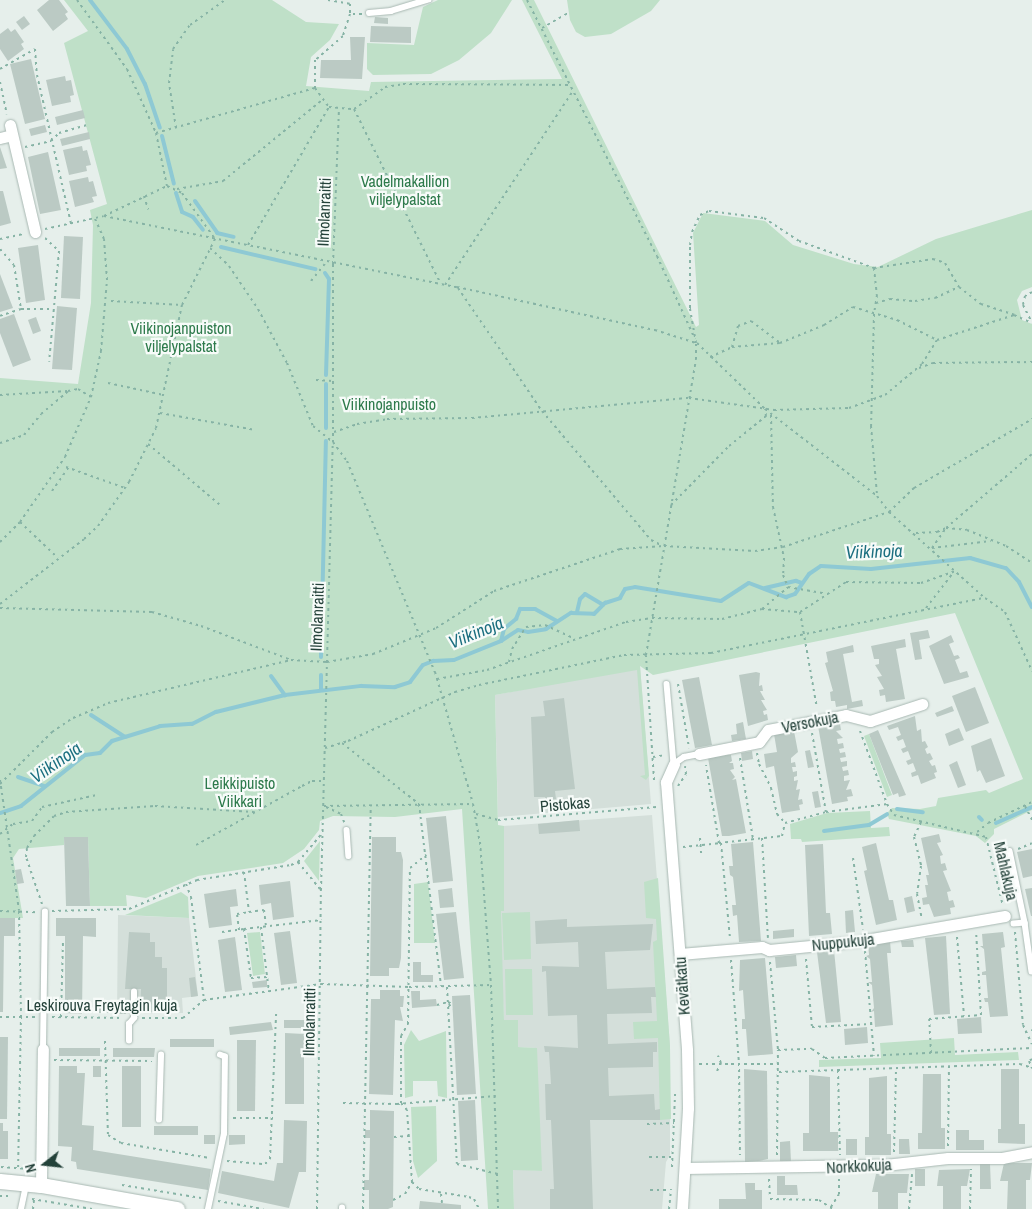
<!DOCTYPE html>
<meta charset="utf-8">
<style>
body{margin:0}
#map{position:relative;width:1032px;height:1209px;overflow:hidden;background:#e6efeb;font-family:"Archivo Narrow",sans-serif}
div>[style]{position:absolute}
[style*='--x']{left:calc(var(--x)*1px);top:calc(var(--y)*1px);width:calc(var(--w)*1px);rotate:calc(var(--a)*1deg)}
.built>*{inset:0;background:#d4dfda}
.green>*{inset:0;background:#bfe0c8}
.stream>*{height:4px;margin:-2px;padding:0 2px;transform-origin:2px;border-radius:2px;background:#8ec9d4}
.building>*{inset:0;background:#bbcac4}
.path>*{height:2px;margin-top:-1px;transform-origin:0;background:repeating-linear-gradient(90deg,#86b3a5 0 2.5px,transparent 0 6.5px)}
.roads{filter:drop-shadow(0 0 1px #a8b8b2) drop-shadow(0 0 1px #a8b8b2)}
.lane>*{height:5.5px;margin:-2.75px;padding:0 2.75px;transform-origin:2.75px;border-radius:2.75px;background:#fff}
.street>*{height:11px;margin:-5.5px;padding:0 5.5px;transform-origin:5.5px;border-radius:5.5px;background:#fff}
.secondary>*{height:15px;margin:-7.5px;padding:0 7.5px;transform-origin:7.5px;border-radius:7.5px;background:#fff}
.path-bridge>*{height:2px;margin-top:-1px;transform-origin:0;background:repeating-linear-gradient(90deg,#86b3a5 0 2.5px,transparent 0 6.5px)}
span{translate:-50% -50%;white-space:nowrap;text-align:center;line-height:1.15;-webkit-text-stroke:4.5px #f7fbf9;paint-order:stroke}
.park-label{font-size:16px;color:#2d7a4b}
.street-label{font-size:16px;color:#24423a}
.water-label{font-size:18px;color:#1c6f80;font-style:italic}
.north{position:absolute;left:20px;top:1139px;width:50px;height:50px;-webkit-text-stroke:4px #f7fbf9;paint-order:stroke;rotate:254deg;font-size:14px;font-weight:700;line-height:20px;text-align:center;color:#24423a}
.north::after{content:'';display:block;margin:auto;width:18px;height:22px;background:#24423a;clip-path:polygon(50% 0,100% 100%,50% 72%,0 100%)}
</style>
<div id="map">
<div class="built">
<div style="clip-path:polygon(640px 666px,651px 804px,498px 817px,495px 695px)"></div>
<div style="clip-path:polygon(652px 815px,670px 1046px,670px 1155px,666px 1162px,662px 1209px,514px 1209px,513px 1169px,541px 1171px,536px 1048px,518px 1047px,504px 1021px,499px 911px,504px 910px,504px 826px)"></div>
<div style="clip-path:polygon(118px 915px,189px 918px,198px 996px,182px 998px,183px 1013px,117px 1014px)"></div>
</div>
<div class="green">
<div style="clip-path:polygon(64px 0,272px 0,306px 22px,339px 24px,330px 40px,311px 57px,306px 86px,369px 91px,371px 82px,562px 79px,522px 0,534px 0,696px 327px,699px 325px,693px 233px,703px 213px,765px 221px,793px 245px,854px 264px,878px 267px,936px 239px,1032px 210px,1032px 287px,1022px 291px,1017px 300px,1022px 320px,1032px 324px,1032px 810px,994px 829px,994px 834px,985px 843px,976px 836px,889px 819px,887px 813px,892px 808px,920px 809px,936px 806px,938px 798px,986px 790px,989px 793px,1023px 779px,955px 613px,653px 675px,640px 666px,649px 776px,646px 780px,640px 776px,645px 775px,637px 670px,495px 695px,498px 825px,504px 826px,504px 911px,501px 911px,504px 1020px,518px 1020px,518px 1047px,537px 1048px,542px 1171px,513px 1170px,514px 1209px,488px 1209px,462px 809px,395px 817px,333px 816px,320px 821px,319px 830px,304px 849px,283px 863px,198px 876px,146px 898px,126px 895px,127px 906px,90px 906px,88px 837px,64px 837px,64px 845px,19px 849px,13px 858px,23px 918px,0 918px,0 378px,78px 384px,91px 303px,93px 225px,90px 210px,107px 204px,64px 43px,88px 31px)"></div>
<div style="clip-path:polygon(438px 0,512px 0,491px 33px,459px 60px,431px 74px,373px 75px,367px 69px,367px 43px,414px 45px,423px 7px)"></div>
<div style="clip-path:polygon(567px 0,660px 0,651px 11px,611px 34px,585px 37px,576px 32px,570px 20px)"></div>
<div style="clip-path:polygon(869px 734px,892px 795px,887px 797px,864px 736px)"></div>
<div style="clip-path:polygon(870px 811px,871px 828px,889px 827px,890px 836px,802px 842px,801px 839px,791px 839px,790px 824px,827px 813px)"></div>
<div style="clip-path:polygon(320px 841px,319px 881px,304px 861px)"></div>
<div style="clip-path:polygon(658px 878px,670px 1046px,671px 1119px,660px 1120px,658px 1038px,634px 1039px,633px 1022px,657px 1021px,653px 942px,657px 940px,656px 919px,646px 918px,644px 882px)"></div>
<div style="clip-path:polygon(428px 882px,435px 943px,414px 943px,414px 884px)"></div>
<div style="clip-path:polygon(181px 892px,188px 897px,189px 918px,125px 915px)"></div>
<div style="clip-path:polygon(530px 912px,531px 959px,504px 960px,502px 913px)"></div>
<div style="clip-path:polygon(260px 932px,265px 974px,253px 976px,247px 933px)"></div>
<div style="clip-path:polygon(505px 969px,532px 969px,533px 1015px,506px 1015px)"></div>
<div style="clip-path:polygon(411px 1030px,419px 1041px,446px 1031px,447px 1098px,438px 1096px,437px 1081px,413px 1081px,413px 1096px,405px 1098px,404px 1045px)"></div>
<div style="clip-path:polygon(954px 1038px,955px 1055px,1018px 1052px,1019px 1060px,819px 1067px,819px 1060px,881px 1058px,880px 1043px)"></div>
<div style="clip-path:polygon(436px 1106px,437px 1161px,418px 1178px,413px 1161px,411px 1107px)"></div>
</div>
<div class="stream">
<div style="--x:90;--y:0;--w:61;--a:52.9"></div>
<div style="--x:127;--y:49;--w:39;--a:63"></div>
<div style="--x:145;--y:84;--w:46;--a:71.2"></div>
<div style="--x:162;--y:136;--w:49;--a:76"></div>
<div style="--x:176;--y:193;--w:20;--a:72"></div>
<div style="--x:182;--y:212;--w:12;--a:24"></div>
<div style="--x:193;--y:217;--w:16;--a:52"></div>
<div style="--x:195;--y:201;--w:39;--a:55"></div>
<div style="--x:217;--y:233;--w:17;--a:13"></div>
<div style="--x:221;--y:247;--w:97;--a:13.2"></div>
<div style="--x:325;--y:273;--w:7;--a:56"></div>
<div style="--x:329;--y:279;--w:96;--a:91.8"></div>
<div style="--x:326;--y:428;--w:44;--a:-90"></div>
<div style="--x:765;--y:588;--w:32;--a:-13"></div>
<div style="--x:796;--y:581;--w:6;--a:18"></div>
<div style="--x:577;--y:612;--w:13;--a:-77"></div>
<div style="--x:580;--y:599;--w:7;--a:-45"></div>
<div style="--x:585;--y:594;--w:21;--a:31"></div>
<div style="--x:501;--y:641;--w:12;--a:-76"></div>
<div style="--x:504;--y:629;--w:16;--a:-40"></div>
<div style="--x:516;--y:619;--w:11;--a:-68"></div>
<div style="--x:520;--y:609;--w:15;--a:0"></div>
<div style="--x:535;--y:609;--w:25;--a:29"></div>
<div style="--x:321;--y:657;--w:216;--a:-88.7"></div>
<div style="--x:271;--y:676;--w:24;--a:54"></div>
<div style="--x:321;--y:689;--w:14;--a:-90"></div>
<div style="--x:91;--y:715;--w:40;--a:32.9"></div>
<div style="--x:18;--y:777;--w:28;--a:19"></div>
<div style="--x:897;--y:809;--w:26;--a:7"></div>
<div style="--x:0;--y:813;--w:22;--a:-18"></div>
<div style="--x:21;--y:806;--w:82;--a:-38.6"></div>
<div style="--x:85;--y:755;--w:15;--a:-8"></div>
<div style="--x:100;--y:753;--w:17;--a:-45"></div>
<div style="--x:112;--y:741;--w:14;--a:-17"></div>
<div style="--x:125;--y:737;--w:37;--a:-17"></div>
<div style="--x:160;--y:726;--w:32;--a:-4"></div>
<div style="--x:192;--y:724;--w:27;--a:-27"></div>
<div style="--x:216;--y:712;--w:71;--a:-13.8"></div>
<div style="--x:285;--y:695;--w:77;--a:-6.8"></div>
<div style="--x:361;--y:686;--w:34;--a:2"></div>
<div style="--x:395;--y:687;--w:16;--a:-18"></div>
<div style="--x:410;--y:682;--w:21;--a:-53"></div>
<div style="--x:423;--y:665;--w:11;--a:-22"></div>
<div style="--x:433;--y:661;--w:21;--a:-3"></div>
<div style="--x:454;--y:660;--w:51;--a:-22"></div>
<div style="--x:501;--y:641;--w:20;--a:-33"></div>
<div style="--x:518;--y:630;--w:10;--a:11"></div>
<div style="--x:528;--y:632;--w:18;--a:-9"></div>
<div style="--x:546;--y:629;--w:30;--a:-33"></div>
<div style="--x:571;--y:613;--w:23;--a:2"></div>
<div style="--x:594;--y:614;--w:16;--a:-45"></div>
<div style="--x:605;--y:603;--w:16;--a:-18"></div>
<div style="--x:620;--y:598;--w:10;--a:-61"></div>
<div style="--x:625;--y:589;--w:10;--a:-11"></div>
<div style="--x:635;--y:587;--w:87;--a:9.2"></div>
<div style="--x:721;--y:601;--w:33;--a:-33"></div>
<div style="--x:749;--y:583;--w:40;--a:21"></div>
<div style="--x:786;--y:597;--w:9;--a:-18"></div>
<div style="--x:795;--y:594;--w:24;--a:-55"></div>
<div style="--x:809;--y:574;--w:14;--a:-34"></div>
<div style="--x:821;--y:566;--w:50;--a:3.4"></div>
<div style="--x:871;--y:569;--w:100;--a:-6.3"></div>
<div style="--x:970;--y:558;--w:37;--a:16"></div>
<div style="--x:1006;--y:568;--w:19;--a:47"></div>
<div style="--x:1019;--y:582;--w:28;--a:63"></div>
<div style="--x:979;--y:817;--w:4;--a:45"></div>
<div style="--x:996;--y:823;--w:39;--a:-24"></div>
<div style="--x:824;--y:831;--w:45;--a:-7.6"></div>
<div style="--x:869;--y:825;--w:21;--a:-31"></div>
</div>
<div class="building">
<div style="clip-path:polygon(49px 0,59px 0,68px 12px,65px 14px,68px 19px,53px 31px,37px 10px)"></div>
<div style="clip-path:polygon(24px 16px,30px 24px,22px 30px,16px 22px)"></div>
<div style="clip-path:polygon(375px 17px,388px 18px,388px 24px,374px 23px)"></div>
<div style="clip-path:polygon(371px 26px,411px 27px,411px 43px,370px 42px)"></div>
<div style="clip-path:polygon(8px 28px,11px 32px,15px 29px,24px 42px,21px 44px,24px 49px,8px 61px,0 49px,0 34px)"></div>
<div style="clip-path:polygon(350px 37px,365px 37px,362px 79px,320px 78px,321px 60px,351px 60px)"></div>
<div style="clip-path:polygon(31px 59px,45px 119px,25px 124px,10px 64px)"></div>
<div style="clip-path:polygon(65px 76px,66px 81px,71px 80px,74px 95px,70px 96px,71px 102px,52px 106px,46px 80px)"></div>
<div style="clip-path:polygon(83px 110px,85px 118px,57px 125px,55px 117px)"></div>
<div style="clip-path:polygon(45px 125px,47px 132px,31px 136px,29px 129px)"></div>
<div style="clip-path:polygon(89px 132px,90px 139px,62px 146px,60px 139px)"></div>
<div style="clip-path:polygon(82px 146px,83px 151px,87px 150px,91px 165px,86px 166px,87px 171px,69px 175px,63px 150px)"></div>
<div style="clip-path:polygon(0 147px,7px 168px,0 169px)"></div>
<div style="clip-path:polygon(48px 152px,61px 210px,40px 214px,28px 157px)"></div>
<div style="clip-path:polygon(88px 177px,89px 182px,93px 181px,97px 196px,92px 197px,94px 202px,75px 207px,69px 181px)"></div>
<div style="clip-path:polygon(0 191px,3px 191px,11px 223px,0 226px)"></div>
<div style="clip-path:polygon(64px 236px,83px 237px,80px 299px,61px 298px)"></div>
<div style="clip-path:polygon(38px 245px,45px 300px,26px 303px,18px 248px)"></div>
<div style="clip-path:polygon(0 274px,13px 308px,0 312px)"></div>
<div style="clip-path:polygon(57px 306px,77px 308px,72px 370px,52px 369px)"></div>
<div style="clip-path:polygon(14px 314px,31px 360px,13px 367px,0 333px,0 319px)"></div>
<div style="clip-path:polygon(36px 317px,41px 331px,33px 334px,28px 320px)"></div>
<div style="clip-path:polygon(928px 630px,930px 638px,919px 640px,922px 659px,915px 660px,910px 633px)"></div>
<div style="clip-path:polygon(951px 635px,954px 642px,949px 644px,954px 656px,958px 655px,960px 658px,955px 660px,960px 673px,967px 671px,969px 677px,944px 684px,929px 646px)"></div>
<div style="clip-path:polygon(905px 639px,906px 647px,896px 649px,905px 699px,886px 702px,885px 695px,880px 696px,879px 690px,884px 689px,877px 677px,882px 676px,875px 665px,879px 664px,879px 659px,874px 659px,871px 646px)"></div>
<div style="clip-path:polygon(853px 645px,854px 652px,843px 654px,852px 702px,862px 700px,863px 706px,847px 709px,847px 705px,836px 707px,835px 701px,831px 701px,830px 692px,833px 691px,825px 663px,828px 662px,826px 652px)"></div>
<div style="clip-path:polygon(756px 672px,760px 673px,759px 686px,762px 685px,763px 691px,760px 691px,765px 700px,761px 700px,767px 710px,763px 711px,764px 715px,767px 714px,768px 720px,748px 726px,739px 675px)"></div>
<div style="clip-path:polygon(699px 677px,712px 745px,695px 748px,682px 680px)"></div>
<div style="clip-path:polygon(975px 687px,989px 723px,966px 732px,952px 696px)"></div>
<div style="clip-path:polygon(564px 698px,575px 789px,555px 791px,556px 799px,546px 800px,545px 797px,534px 797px,531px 717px,545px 716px,543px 701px)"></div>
<div style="clip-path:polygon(952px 706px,954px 711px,937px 717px,935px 713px)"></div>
<div style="clip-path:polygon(915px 716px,917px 731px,921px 729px,922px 742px,925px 741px,928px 747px,925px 749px,927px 754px,930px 753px,933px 759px,929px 761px,932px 766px,935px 765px,937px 772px,934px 773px,936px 778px,921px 784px,918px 775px,912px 777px,911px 773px,916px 771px,913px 763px,908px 765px,906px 761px,911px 759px,908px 751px,903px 753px,901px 749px,906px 747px,903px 739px,898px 741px,896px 737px,901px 735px,898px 727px,889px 730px,887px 726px)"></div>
<div style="clip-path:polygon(743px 722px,746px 739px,732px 741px,731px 735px,737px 734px,736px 724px)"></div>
<div style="clip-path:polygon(840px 724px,841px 730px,836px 731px,843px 738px,837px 739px,838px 744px,843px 743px,844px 748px,839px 749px,840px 753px,845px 752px,846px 757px,840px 758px,841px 762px,847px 761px,847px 766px,842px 767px,843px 771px,848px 770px,849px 775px,844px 776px,844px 781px,850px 780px,846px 790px,851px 789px,853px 796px,847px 797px,848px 801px,832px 804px,818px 726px)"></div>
<div style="clip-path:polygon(959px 728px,964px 740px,949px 746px,945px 734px)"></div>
<div style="clip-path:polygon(878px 730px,906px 795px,899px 797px,898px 793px,893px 795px,869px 734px)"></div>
<div style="clip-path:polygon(794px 731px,798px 752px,791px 758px,791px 763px,795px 762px,796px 767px,792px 767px,793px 772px,797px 771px,797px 776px,794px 777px,794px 781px,798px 780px,796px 790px,800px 789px,798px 800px,802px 799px,803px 804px,799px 805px,800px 810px,782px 813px,774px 766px,766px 768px,764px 754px,777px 752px,774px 734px)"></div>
<div style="clip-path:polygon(991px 738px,1005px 776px,986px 783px,980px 770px,977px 772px,971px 746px)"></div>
<div style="clip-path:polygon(810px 750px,814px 767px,808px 768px,805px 751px)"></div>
<div style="clip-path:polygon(752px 751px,753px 759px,742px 761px,741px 753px)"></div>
<div style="clip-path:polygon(727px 755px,731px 755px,732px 761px,729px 763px,733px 763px,734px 769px,730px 770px,735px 777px,732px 780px,736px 779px,746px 833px,729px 836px,722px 836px,708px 758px)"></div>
<div style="clip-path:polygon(957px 761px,966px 785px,958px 788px,949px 765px)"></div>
<div style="clip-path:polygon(818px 791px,821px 807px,815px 808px,812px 792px)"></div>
<div style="clip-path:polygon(446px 816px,453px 881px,433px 883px,426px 818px)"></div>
<div style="clip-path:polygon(579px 820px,580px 831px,539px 834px,538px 824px)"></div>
<div style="clip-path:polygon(939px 834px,941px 842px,937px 843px,943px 855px,940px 856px,941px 864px,945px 863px,947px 870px,943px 871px,951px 891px,947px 892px,949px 901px,953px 900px,955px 907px,950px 908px,951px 914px,934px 917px,929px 904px,923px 905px,922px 898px,927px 897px,925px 885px,928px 885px,926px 875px,929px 875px,921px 838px)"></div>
<div style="clip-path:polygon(64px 837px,88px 837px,90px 906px,66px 906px)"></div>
<div style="clip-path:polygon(372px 837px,396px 837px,396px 852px,401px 852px,403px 860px,401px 958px,399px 968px,389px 968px,389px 976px,370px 976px)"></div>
<div style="clip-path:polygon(753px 842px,761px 941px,739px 942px,737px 915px,733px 916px,732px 905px,736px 905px,733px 877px,730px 875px,729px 866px,733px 866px,731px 844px)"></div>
<div style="clip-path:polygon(876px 843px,889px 900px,893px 900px,897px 920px,876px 925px,864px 871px,867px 870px,862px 847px)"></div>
<div style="clip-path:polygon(823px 844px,826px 913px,830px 913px,832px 934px,809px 936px,805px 845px)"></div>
<div style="clip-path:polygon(1032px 849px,1032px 876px,1023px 878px,1017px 852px)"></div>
<div style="clip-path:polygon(21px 869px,24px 883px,17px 884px,15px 870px)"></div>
<div style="clip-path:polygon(290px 881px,294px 917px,273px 920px,271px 903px,261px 905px,259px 885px)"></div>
<div style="clip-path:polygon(452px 888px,454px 907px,440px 908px,438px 890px)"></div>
<div style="clip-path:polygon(1032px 888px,1032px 916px,1031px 916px,1025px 889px)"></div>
<div style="clip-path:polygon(236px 889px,238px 906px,230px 907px,232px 925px,209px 928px,204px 894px)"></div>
<div style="clip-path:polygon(912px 896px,915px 911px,907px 913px,904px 898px)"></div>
<div style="clip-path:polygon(853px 910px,855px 932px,846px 933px,845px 911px)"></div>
<div style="clip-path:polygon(456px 912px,464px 978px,444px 980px,436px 914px)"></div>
<div style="clip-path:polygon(0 918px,15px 918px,15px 936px,4px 936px,3px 1012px,0 1012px)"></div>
<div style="clip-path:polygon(56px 918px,96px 918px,96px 937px,83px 936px,82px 1014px,65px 1013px,65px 936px,56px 936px)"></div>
<div style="clip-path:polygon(567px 919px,567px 927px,653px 924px,650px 950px,605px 952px,607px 989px,655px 987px,656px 997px,651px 997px,652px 1013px,607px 1014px,608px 1044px,657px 1042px,657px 1052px,653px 1052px,653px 1067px,608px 1068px,609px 1096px,654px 1094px,655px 1110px,660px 1109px,660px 1120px,590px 1120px,593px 1209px,550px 1209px,550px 1189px,554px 1189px,551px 1120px,546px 1120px,545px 1084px,551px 1084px,549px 1052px,545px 1052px,544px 1046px,578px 1048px,577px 1015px,548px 1016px,546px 971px,542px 972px,542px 966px,579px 967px,578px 942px,536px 944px,535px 921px)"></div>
<div style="clip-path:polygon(794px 929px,794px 937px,773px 939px,773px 931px)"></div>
<div style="clip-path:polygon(290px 931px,297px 983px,281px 985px,274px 933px)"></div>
<div style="clip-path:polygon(129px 932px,150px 933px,150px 942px,155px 942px,155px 957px,162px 957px,162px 968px,167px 968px,167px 1000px,162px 1000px,162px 1012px,140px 1012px,141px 989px,125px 989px)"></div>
<div style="clip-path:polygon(1003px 932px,1005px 947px,1001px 948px,1008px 1016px,990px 1017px,988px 1002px,985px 1002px,984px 998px,988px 998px,986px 975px,982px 975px,982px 972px,986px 971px,984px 949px,980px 946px,983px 946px,982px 934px)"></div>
<div style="clip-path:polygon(946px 936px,950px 1014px,934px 1015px,925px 938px)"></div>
<div style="clip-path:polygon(235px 937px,242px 990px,225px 992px,218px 940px)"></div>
<div style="clip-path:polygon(913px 940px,914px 947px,902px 947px,901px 941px)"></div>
<div style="clip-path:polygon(890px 941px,891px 953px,887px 953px,893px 1025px,875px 1027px,874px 1011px,871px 1012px,874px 1008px,872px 985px,868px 982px,872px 982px,870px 959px,866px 956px,869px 955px,868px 943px)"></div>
<div style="clip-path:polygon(834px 950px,841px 1022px,826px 1023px,817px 952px)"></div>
<div style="clip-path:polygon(796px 955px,797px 966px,776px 968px,775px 957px)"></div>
<div style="clip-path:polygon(765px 958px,773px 1054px,748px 1056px,746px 1029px,742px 1029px,742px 1019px,745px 1019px,743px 990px,739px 991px,740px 960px)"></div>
<div style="clip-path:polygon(413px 962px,421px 962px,421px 975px,433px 975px,433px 982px,413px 982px)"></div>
<div style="clip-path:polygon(195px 977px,198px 996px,191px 997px,189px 978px)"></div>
<div style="clip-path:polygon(267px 980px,267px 987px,253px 988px,252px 982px)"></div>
<div style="clip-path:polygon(380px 990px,400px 990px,400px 996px,404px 996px,403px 1007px,400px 1007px,403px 1021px,395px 1020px,393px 1095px,369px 1094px,371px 999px,380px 999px)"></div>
<div style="clip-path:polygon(411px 991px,420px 991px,420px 1000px,436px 999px,437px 1006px,412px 1008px)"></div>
<div style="clip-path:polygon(470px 995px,476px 1094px,457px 1095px,452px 996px)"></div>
<div style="clip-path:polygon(99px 1006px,110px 1006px,110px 1013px,99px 1013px)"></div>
<div style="clip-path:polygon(118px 1006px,126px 1006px,126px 1014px,118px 1014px)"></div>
<div style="clip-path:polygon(981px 1017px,982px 1033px,958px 1034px,957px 1019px)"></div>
<div style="clip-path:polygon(284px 1020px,316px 1020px,316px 1028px,284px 1028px)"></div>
<div style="clip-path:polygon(271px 1022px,273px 1030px,230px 1035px,229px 1027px)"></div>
<div style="clip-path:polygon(867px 1027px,868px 1043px,845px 1045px,844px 1029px)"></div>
<div style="clip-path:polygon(285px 1033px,304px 1034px,304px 1104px,285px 1104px)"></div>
<div style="clip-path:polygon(0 1037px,8px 1037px,7px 1119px,0 1119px)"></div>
<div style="clip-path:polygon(170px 1039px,214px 1039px,214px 1047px,170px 1047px)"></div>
<div style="clip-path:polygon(237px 1040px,256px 1040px,255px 1111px,237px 1111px)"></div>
<div style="clip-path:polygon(59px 1048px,100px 1048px,100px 1056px,59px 1056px)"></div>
<div style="clip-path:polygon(113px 1048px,155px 1048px,154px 1057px,113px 1057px)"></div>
<div style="clip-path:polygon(59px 1066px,77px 1066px,77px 1073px,85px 1073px,82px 1125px,94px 1126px,93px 1150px,211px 1169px,208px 1190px,77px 1169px,76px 1162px,71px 1161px,72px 1147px,58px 1146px)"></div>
<div style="clip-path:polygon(93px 1066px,101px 1066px,101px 1077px,93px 1077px)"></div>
<div style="clip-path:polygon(122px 1066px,141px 1066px,141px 1127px,122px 1127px)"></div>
<div style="clip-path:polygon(744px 1069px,767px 1071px,768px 1159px,759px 1161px,745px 1162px)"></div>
<div style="clip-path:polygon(1001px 1069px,1019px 1069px,1019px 1124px,1025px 1124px,1025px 1144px,998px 1143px,998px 1129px,1001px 1129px)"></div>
<div style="clip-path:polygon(923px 1074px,941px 1074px,941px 1128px,945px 1128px,945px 1149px,918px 1149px,918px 1133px,922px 1133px)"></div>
<div style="clip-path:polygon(809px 1075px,830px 1077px,830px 1132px,838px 1132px,838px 1151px,803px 1151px,803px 1133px,809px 1133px)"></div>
<div style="clip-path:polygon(887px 1076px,887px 1134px,891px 1134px,891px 1155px,865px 1155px,865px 1137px,869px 1137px,869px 1078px)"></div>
<div style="clip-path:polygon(475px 1100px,478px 1160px,461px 1161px,458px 1101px)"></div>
<div style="clip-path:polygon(370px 1110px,394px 1111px,393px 1207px,388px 1209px,369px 1209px,369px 1190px,364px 1190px,364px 1180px,369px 1180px,370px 1138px,365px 1138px,365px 1130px,370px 1130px)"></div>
<div style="clip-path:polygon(284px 1120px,307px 1121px,306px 1172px,299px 1172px,289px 1208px,218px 1193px,222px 1171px,274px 1181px,277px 1163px,283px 1163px)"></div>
<div style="clip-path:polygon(0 1123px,3px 1123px,3px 1131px,8px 1131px,8px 1159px,0 1159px)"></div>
<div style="clip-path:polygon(154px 1126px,198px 1126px,198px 1135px,154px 1135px)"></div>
<div style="clip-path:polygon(956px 1130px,969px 1130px,969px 1140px,984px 1140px,984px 1150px,956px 1150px)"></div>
<div style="clip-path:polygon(204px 1135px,215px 1135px,215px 1144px,204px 1144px)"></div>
<div style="clip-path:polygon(229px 1135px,245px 1135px,245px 1144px,229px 1145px)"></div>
<div style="clip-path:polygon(846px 1139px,857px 1139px,857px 1155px,846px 1155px)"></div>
<div style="clip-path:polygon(899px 1139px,909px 1139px,910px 1154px,899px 1154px)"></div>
<div style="clip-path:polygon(790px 1141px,791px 1162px,780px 1162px,780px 1142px)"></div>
<div style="clip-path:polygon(1004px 1163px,1032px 1163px,1030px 1180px,1026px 1180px,1026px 1209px,1007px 1209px,1008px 1181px,1000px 1181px)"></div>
<div style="clip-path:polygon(980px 1164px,990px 1164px,991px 1189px,980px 1189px)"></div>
<div style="clip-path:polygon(915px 1169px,925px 1169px,925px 1186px,915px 1186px)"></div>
<div style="clip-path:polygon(970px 1169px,967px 1186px,961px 1186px,961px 1209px,943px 1209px,943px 1186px,937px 1186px,939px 1170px)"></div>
<div style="clip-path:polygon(876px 1174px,909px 1174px,907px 1193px,898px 1193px,898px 1209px,878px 1209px,878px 1192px,872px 1192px)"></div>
<div style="clip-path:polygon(777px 1176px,785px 1176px,785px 1185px,797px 1185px,798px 1195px,777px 1195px)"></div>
<div style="clip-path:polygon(745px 1183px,755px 1183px,755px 1190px,762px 1190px,762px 1209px,719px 1209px,719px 1199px,746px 1199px)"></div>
<div style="clip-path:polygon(420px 1201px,461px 1205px,461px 1209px,419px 1209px)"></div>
</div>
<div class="path">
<div style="--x:77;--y:0;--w:85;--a:54.1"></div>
<div style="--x:127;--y:69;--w:70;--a:65.6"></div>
<div style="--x:156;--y:133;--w:54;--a:78.3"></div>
<div style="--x:167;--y:186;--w:17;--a:25"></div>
<div style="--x:182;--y:193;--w:57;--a:54.3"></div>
<div style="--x:328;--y:0;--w:22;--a:10"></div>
<div style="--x:350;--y:4;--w:10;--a:90"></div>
<div style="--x:527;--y:0;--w:287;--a:63.1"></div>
<div style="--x:657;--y:256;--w:91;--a:65.4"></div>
<div style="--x:362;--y:14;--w:12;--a:180"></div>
<div style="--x:350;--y:14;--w:23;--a:108"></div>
<div style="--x:343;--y:36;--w:37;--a:139"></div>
<div style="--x:315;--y:60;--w:28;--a:90"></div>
<div style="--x:315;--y:88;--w:24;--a:54"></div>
<div style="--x:329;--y:107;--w:25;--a:5"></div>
<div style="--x:354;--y:109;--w:38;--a:-35"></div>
<div style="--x:385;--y:87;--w:18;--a:-9"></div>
<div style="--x:403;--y:84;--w:168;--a:0.3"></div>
<div style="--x:542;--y:28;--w:30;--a:-30"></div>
<div style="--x:0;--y:69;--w:40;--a:-29.7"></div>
<div style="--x:35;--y:49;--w:26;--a:86"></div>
<div style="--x:37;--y:75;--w:152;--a:77.1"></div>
<div style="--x:0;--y:82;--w:33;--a:78"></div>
<div style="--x:354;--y:109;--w:195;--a:63.6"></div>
<div style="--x:176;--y:128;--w:46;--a:-98.8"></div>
<div style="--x:169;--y:83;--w:34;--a:-83"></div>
<div style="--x:173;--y:49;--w:29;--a:-55"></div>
<div style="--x:190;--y:25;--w:43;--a:-35.5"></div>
<div style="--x:156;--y:133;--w:165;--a:-15.8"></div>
<div style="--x:25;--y:147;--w:27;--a:-13"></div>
<div style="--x:51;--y:141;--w:11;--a:-45"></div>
<div style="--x:59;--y:133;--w:29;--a:-16"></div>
<div style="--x:177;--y:189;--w:47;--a:-9.9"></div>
<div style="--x:223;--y:181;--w:128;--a:-39.3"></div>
<div style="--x:144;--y:196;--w:14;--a:73"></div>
<div style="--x:104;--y:216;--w:360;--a:11.4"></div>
<div style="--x:457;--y:287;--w:203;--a:12.3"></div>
<div style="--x:655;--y:330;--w:43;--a:17.6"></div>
<div style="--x:45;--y:229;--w:60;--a:-12.4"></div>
<div style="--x:104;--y:216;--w:70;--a:-25.5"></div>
<div style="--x:45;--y:238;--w:19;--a:43"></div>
<div style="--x:59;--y:251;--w:111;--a:95.1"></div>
<div style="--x:0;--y:239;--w:25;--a:-12"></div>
<div style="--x:248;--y:245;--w:160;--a:-59.6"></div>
<div style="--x:210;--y:248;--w:26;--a:43"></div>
<div style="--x:229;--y:266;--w:52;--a:56"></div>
<div style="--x:258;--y:309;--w:61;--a:61.8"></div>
<div style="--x:287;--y:363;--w:68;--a:67.6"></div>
<div style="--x:313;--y:426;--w:26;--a:39"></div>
<div style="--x:333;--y:442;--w:24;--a:54"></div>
<div style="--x:347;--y:461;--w:229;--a:67.4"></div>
<div style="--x:435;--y:672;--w:137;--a:73.9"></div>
<div style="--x:0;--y:249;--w:21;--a:49"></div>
<div style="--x:14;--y:265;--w:45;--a:81"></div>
<div style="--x:21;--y:309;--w:22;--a:162"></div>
<div style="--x:874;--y:268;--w:27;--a:84"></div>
<div style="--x:877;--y:295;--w:19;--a:99"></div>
<div style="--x:874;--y:314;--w:112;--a:91.5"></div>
<div style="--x:871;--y:426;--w:69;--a:85"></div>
<div style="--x:311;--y:281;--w:22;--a:-51"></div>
<div style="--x:445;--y:285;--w:232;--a:-56.6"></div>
<div style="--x:458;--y:288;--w:149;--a:55.7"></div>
<div style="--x:542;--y:411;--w:169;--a:49.8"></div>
<div style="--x:651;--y:540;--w:11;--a:27"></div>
<div style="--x:1032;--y:292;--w:8;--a:150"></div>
<div style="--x:1025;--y:296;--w:9;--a:103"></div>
<div style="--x:1023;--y:305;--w:20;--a:63"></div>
<div style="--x:111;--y:301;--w:71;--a:3.2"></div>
<div style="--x:876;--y:303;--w:15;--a:-16"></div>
<div style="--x:890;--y:299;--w:25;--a:5"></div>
<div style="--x:915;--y:301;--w:20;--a:-9"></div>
<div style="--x:935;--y:298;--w:26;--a:-25"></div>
<div style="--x:21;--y:309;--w:32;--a:0"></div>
<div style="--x:697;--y:343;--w:95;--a:44.1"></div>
<div style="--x:765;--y:409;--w:142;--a:37.8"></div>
<div style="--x:877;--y:496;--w:20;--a:53"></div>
<div style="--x:889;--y:512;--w:129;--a:41.9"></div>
<div style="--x:985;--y:598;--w:24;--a:35"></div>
<div style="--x:1005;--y:612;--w:65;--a:65.4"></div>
<div style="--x:732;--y:347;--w:22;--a:-74"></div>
<div style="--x:738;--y:326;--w:14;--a:-21"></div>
<div style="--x:751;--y:321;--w:36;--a:37"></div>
<div style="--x:710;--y:357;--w:24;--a:-24"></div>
<div style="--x:732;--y:347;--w:48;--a:-4.8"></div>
<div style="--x:780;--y:343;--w:48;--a:-22.2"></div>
<div style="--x:824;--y:325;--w:34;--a:-32"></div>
<div style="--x:853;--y:307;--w:46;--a:16.5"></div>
<div style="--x:897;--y:320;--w:45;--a:26.6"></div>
<div style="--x:937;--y:340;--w:81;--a:-18"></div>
<div style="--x:1014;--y:315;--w:20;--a:24"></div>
<div style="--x:919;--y:368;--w:15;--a:-20"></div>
<div style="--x:933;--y:363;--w:99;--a:-0.6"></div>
<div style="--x:316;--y:380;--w:17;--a:3"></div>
<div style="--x:108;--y:383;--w:57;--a:12.1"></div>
<div style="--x:0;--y:395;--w:68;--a:-3.4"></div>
<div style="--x:160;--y:413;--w:97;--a:10.1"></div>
<div style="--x:771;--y:415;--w:92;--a:88.8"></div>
<div style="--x:773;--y:507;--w:52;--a:77.8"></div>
<div style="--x:784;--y:558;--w:17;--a:93"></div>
<div style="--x:783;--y:575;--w:13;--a:67"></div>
<div style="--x:334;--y:432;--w:24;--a:-19"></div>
<div style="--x:357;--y:424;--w:30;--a:-9"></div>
<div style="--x:387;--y:419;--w:85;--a:-0.7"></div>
<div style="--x:472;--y:418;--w:218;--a:-5.3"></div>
<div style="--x:689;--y:398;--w:86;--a:8"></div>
<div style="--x:774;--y:410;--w:75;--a:-1.5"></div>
<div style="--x:849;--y:408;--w:38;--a:-20"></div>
<div style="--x:885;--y:395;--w:48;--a:-40"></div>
<div style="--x:922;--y:364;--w:28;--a:-58"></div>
<div style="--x:0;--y:443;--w:25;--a:-18"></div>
<div style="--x:24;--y:435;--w:27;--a:-51"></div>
<div style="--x:41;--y:414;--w:35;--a:-40"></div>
<div style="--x:68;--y:391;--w:10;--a:-11"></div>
<div style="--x:78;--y:389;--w:15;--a:32"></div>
<div style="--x:148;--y:444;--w:96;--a:40.3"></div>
<div style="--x:66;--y:467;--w:63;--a:19.6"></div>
<div style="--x:52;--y:491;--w:29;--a:-55"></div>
<div style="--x:671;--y:505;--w:83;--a:-45.5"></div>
<div style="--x:729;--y:446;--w:48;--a:-39"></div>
<div style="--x:766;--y:416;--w:7;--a:-98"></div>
<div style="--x:20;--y:522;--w:52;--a:43.5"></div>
<div style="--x:916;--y:533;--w:21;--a:-3"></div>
<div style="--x:937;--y:532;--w:10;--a:-24"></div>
<div style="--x:946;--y:528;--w:21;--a:5"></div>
<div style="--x:967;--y:530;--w:42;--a:22.3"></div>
<div style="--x:1006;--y:546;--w:31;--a:33"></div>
<div style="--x:0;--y:542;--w:28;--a:-45"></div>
<div style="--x:20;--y:522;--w:79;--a:-55.3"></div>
<div style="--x:65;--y:457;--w:65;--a:-66.6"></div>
<div style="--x:91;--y:397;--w:47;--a:-77.7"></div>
<div style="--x:101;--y:351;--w:71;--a:-85.2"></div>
<div style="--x:107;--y:280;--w:41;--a:-94.2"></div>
<div style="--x:104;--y:239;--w:22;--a:-114"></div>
<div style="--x:932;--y:548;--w:24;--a:-55"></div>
<div style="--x:946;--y:528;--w:113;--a:-40.7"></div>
<div style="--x:932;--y:548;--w:59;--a:-6.8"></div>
<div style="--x:0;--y:604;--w:106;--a:-37.7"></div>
<div style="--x:84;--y:539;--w:19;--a:-43"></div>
<div style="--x:98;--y:526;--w:54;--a:-54.8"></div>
<div style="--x:129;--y:482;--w:60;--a:-63.4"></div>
<div style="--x:156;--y:428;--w:126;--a:-78.1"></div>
<div style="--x:182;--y:305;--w:74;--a:-63.4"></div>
<div style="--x:0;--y:608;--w:152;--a:1.5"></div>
<div style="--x:152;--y:612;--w:51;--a:15.9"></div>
<div style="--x:201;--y:626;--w:96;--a:20.7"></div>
<div style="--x:926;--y:608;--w:44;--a:-52.4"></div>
<div style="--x:762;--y:609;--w:34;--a:-40"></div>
<div style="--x:788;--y:587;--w:36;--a:10"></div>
<div style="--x:800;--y:612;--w:97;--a:80"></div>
<div style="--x:509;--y:662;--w:13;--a:-77"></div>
<div style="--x:512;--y:649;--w:26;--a:-58"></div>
<div style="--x:526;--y:627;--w:19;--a:-6"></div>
<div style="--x:545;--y:625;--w:33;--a:25"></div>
<div style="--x:437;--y:679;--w:51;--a:-10.2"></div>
<div style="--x:487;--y:670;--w:147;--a:-19.1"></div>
<div style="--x:626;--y:622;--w:26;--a:-9"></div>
<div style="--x:652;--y:618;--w:70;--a:0.8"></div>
<div style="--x:722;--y:619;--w:41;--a:-14"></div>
<div style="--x:762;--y:609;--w:38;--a:5"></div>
<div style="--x:800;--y:612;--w:55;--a:-33.1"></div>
<div style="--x:846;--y:582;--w:75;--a:0.8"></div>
<div style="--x:921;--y:583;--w:36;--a:-19"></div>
<div style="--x:678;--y:684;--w:65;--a:80.2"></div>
<div style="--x:860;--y:731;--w:78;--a:69.7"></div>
<div style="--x:887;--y:804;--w:13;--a:58"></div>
<div style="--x:894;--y:815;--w:95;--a:13.4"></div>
<div style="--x:986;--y:837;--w:71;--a:76.2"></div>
<div style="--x:812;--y:733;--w:80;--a:80"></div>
<div style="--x:342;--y:743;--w:98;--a:38.4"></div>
<div style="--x:419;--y:804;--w:183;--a:83.1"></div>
<div style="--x:325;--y:748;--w:24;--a:-17"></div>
<div style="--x:348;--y:741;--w:118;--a:-24.6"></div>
<div style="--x:455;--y:692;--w:25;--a:-16"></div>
<div style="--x:479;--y:685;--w:148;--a:-11.7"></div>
<div style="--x:624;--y:655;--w:87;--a:-1.3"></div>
<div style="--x:711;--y:653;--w:279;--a:-11.4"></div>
<div style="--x:757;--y:753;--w:11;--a:80"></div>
<div style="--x:759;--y:764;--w:27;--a:63"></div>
<div style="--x:771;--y:788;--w:27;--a:77"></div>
<div style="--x:777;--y:814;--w:12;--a:48"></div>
<div style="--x:653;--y:757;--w:12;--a:-9"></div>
<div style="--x:740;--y:758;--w:82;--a:80.9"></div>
<div style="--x:0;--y:780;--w:132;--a:81.7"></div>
<div style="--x:19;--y:911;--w:105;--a:88.9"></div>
<div style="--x:21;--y:1016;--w:151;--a:91.1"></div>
<div style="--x:654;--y:780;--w:125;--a:-93.7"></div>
<div style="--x:646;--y:655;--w:300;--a:-80.4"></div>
<div style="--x:696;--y:359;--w:16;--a:-90"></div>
<div style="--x:696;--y:343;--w:36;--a:-100"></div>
<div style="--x:690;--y:308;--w:63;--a:-90"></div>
<div style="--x:690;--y:245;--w:13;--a:-81"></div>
<div style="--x:692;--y:232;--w:19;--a:-65"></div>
<div style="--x:700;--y:215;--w:10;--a:-24"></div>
<div style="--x:709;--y:211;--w:55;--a:7.3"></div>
<div style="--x:764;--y:218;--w:42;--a:33.3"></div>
<div style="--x:799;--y:241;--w:80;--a:19.8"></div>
<div style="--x:874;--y:268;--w:60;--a:-8.7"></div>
<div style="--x:933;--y:259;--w:13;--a:18"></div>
<div style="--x:945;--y:263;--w:28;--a:60"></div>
<div style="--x:959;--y:287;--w:28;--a:38"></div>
<div style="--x:981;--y:304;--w:35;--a:18"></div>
<div style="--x:0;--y:784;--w:74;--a:-45"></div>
<div style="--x:52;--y:732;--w:25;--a:-34"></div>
<div style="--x:73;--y:718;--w:38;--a:-23"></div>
<div style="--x:108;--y:703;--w:188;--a:-13.2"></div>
<div style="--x:291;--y:660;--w:36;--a:3"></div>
<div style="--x:327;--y:662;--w:47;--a:-9.9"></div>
<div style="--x:373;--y:654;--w:68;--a:-22.4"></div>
<div style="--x:436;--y:628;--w:69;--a:-32.5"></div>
<div style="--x:494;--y:591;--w:133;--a:-18.4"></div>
<div style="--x:620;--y:549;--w:44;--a:-3.9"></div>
<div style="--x:664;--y:546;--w:91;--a:3.1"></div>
<div style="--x:755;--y:551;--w:28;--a:-8"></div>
<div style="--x:783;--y:547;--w:112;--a:-18.3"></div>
<div style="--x:889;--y:512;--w:35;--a:-44"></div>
<div style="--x:914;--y:488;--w:137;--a:-30.3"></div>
<div style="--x:678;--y:786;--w:14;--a:-56"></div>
<div style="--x:686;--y:774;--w:8;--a:-97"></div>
<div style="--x:324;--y:806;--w:149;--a:-0.8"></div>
<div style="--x:473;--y:804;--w:39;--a:80"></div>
<div style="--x:480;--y:842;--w:143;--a:85.6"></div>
<div style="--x:491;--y:985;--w:224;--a:88.2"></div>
<div style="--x:1025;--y:806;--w:16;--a:63"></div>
<div style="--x:326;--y:807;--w:17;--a:25"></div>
<div style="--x:341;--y:814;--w:9;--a:69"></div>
<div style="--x:476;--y:814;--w:23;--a:15"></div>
<div style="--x:498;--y:820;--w:159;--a:-4.7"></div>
<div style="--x:921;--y:822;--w:17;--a:115"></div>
<div style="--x:914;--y:837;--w:30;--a:76"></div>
<div style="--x:921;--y:866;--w:28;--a:98"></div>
<div style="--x:917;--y:894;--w:25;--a:79"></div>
<div style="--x:977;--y:832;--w:14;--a:-39"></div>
<div style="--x:988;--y:823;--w:49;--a:-25.5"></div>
<div style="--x:0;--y:834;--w:16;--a:-38"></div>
<div style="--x:13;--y:824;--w:19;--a:-9"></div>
<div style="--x:32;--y:821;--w:17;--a:-54"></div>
<div style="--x:42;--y:807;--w:56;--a:-12.3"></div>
<div style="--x:700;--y:838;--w:15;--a:86"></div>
<div style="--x:762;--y:838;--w:100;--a:86.6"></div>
<div style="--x:719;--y:843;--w:63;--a:-6.3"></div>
<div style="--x:782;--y:836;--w:13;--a:-77"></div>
<div style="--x:785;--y:823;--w:42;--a:-15"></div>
<div style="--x:826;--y:812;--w:62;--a:-7.5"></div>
<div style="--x:721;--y:843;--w:95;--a:84.6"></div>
<div style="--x:196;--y:845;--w:121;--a:-29.1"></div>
<div style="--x:302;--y:786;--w:11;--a:-27"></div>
<div style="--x:312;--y:781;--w:12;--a:0"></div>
<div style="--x:683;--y:847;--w:36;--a:-6"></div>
<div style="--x:719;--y:843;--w:79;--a:-99.5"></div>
<div style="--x:1018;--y:849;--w:15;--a:-23"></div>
<div style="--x:853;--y:858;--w:72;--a:82"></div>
<div style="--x:298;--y:862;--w:35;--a:51"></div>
<div style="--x:244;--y:872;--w:40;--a:82.9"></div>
<div style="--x:249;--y:912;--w:15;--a:-8"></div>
<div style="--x:264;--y:910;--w:16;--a:83"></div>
<div style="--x:186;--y:884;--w:14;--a:69"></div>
<div style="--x:191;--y:897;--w:104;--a:82.8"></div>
<div style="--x:42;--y:904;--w:50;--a:-108.8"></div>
<div style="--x:26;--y:857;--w:9;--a:-84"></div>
<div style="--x:27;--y:848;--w:14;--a:-60"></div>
<div style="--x:34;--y:836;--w:28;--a:-45"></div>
<div style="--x:54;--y:816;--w:13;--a:-18"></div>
<div style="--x:66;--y:812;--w:89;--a:-3.9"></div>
<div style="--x:155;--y:806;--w:99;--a:3.5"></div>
<div style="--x:0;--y:911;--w:38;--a:2"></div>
<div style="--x:52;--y:911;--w:77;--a:-1.5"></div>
<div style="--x:129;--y:909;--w:74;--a:-23.1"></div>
<div style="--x:197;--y:880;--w:95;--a:-9.1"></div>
<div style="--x:291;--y:865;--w:8;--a:-23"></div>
<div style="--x:298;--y:862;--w:39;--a:-50"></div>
<div style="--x:261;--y:927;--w:65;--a:83"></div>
<div style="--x:244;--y:929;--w:78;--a:-6.7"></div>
<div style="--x:239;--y:930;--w:16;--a:-97"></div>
<div style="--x:237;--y:914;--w:12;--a:-9"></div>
<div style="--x:222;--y:932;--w:22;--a:-8"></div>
<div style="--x:244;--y:929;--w:49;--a:81.9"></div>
<div style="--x:251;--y:978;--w:16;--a:-4"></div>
<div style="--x:1015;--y:932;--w:93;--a:85.1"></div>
<div style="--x:1023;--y:1025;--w:21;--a:65"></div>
<div style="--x:957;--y:937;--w:79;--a:84.9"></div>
<div style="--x:865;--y:951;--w:105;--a:85.1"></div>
<div style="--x:806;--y:959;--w:68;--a:85"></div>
<div style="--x:812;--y:1027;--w:59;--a:-2.9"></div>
<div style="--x:731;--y:960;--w:103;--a:85.6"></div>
<div style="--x:739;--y:1063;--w:92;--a:89.4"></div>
<div style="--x:770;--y:962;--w:88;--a:84.8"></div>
<div style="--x:447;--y:987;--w:177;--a:86.8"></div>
<div style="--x:457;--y:1164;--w:42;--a:13.7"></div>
<div style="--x:449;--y:1004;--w:6;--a:59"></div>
<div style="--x:0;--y:1017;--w:35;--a:0"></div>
<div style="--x:52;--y:1017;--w:71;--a:0.8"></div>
<div style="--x:61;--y:1017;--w:76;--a:-88.5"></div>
<div style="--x:142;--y:1018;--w:41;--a:0"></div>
<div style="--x:183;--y:1018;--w:28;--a:-41"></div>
<div style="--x:204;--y:1000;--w:118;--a:-7.8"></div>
<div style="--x:321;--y:984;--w:88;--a:2"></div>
<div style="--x:409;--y:987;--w:82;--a:-1.4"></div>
<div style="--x:1025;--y:1032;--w:7;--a:-16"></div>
<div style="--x:105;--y:1041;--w:94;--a:88.2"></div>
<div style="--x:108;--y:1135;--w:15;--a:32"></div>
<div style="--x:121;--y:1143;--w:90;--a:9.6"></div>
<div style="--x:931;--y:1053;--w:34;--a:-93"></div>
<div style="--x:929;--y:1019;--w:52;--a:-4.4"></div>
<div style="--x:981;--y:1015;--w:83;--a:-93.4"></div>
<div style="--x:1032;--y:1059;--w:4;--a:146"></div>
<div style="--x:1029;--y:1061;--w:8;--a:67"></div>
<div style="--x:54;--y:1060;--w:98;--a:0.6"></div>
<div style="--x:699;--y:1064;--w:80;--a:0"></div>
<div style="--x:838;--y:1070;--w:85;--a:88.7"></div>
<div style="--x:717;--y:1071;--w:9;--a:-63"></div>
<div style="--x:721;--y:1063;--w:8;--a:-113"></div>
<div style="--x:779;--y:1072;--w:241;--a:-1.9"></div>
<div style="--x:1020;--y:1064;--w:13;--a:18"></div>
<div style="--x:343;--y:1103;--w:54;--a:1.1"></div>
<div style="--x:397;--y:1104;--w:99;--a:-4.6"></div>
<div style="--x:233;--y:1118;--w:40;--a:0"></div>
<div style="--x:647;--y:1124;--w:27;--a:-2"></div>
<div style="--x:394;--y:1137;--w:14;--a:-4"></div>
<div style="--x:948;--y:1146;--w:79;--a:-89.3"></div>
<div style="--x:894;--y:1152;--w:84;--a:-88.6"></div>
<div style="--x:777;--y:1155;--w:105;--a:-89.5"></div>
<div style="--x:778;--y:1050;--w:34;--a:-2"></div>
<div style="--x:812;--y:1049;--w:16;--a:35"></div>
<div style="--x:825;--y:1058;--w:207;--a:-2.8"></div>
<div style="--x:649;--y:1157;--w:22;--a:0"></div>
<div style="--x:227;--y:1161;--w:38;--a:5"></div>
<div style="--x:265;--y:1164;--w:7;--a:-45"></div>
<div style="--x:270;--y:1159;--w:146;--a:-87.6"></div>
<div style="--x:1;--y:1167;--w:28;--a:4"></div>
<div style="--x:672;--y:1167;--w:73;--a:-87.6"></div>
<div style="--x:769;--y:1179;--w:20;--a:87"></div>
<div style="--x:770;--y:1199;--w:49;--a:1.2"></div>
<div style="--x:819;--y:1200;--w:17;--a:33"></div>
<div style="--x:412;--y:1182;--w:10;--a:45"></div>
<div style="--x:419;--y:1189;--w:51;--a:9.1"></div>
<div style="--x:469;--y:1197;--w:5;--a:22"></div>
<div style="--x:474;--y:1199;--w:11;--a:63"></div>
<div style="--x:122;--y:1185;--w:80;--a:9.3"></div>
<div style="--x:650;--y:1190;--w:20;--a:0"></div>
<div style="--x:441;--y:1194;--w:9;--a:84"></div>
<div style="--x:0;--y:1196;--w:8;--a:0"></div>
<div style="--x:32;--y:1199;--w:61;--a:9.5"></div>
<div style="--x:393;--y:1200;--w:13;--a:-27"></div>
<div style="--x:405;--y:1194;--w:14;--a:-60"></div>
<div style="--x:412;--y:1182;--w:72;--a:-94"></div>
<div style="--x:407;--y:1110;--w:9;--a:-131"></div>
<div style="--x:401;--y:1103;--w:67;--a:-90"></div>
<div style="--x:401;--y:1036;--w:14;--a:-60"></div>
<div style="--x:408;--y:1024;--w:156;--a:-89.3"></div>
<div style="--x:410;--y:868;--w:21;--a:-39"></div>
<div style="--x:218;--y:1201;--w:46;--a:10.1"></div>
<div style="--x:831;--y:1207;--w:15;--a:-58"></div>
<div style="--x:839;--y:1194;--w:17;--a:-90"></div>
<div style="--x:33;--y:1209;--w:10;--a:-84"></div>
<div style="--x:317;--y:1209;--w:319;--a:-89.3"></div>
<div style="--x:321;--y:890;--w:448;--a:-88.5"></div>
<div style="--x:333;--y:442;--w:178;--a:-90"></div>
<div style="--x:333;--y:264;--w:156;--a:-87.8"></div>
<div style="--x:363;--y:1209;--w:404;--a:-88.9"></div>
<div style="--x:669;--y:1209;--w:20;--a:-84"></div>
<div style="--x:909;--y:1209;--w:35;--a:-85"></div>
<div style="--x:970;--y:1209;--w:40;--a:-88.6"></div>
</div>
<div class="roads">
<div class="lane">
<div style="--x:369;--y:13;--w:22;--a:-5"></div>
<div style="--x:391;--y:11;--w:39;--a:-17"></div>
<div style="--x:667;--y:684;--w:80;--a:85"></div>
<div style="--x:674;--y:764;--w:12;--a:-35"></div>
<div style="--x:684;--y:757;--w:15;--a:-11"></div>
<div style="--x:347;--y:830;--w:26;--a:86"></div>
<div style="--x:1010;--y:851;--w:74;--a:78.2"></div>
<div style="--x:1025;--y:923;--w:11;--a:175"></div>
<div style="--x:1025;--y:923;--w:49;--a:81.9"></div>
<div style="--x:129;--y:1041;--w:17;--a:-90"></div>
<div style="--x:129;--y:1024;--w:8;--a:-50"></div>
<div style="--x:134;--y:1018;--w:26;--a:-90"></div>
<div style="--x:43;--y:1049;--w:137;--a:-89.2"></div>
<div style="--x:159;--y:1120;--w:65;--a:-88.2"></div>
<div style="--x:21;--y:1209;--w:25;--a:-78"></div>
<div style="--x:208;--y:1209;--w:77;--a:-78"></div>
<div style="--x:224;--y:1134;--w:77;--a:-89.3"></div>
<div style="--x:225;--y:1057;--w:5;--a:-158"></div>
<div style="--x:342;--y:1209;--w:1;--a:-90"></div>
</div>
<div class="street">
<div style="--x:10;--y:125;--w:110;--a:76.8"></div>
<div style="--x:0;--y:138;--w:12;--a:-14"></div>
<div style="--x:699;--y:754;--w:61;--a:-11.3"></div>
<div style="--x:759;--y:742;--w:15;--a:-53"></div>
<div style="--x:768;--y:730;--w:79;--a:-10.9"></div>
<div style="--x:846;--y:715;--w:25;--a:14"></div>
<div style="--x:870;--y:721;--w:55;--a:-18.1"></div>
<div style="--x:674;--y:764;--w:20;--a:114"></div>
<div style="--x:666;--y:782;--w:269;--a:85.5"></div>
<div style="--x:687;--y:1050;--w:58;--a:89"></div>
<div style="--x:688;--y:1108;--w:101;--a:93.4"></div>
<div style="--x:680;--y:954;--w:82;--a:-4.9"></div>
<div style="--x:762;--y:947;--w:8;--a:23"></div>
<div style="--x:769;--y:950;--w:91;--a:-5.6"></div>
<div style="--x:860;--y:941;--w:147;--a:-9.8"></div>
<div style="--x:685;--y:1168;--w:200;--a:-0.9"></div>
<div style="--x:885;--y:1165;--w:63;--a:-6.3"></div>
<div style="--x:948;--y:1158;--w:54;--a:0"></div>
<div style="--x:1002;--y:1158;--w:31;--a:-11"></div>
<div style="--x:41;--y:1185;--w:136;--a:-89.2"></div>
</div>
<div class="secondary">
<div style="--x:0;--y:1181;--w:41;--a:5.6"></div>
<div style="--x:41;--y:1185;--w:138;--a:10"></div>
</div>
</div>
<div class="path-bridge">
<div style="--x:437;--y:1005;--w:11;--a:-15"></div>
<div style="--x:448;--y:1002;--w:4;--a:27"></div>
</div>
<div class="park-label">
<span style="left:405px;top:190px">Vadelmakallion<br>viljelypalstat</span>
<span style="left:181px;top:337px">Viikinojanpuiston<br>viljelypalstat</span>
<span style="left:389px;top:404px">Viikinojanpuisto</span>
<span style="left:240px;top:792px">Leikkipuisto<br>Viikkari</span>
</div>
<div class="street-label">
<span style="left:324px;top:212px;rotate:-88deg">Ilmolanraitti</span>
<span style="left:317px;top:617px;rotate:-88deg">Ilmolanraitti</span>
<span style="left:810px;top:722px;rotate:-11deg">Versokuja</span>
<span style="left:565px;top:804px;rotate:-5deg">Pistokas</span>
<span style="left:1006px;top:871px;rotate:77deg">Mahlakuja</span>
<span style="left:843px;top:942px;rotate:-6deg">Nuppukuja</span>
<span style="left:682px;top:986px;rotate:-94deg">Kevätkatu</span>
<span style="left:102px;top:1005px">Leskirouva Freytagin kuja</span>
<span style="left:309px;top:1022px;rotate:-89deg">Ilmolanraitti</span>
<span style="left:859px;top:1166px;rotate:-3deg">Norkkokuja</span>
</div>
<div class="water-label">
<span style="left:874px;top:552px;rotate:-2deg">Viikinoja</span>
<span style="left:476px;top:633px;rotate:-22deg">Viikinoja</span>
<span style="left:56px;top:763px;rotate:-35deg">Viikinoja</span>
</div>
<div class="north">N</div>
</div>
